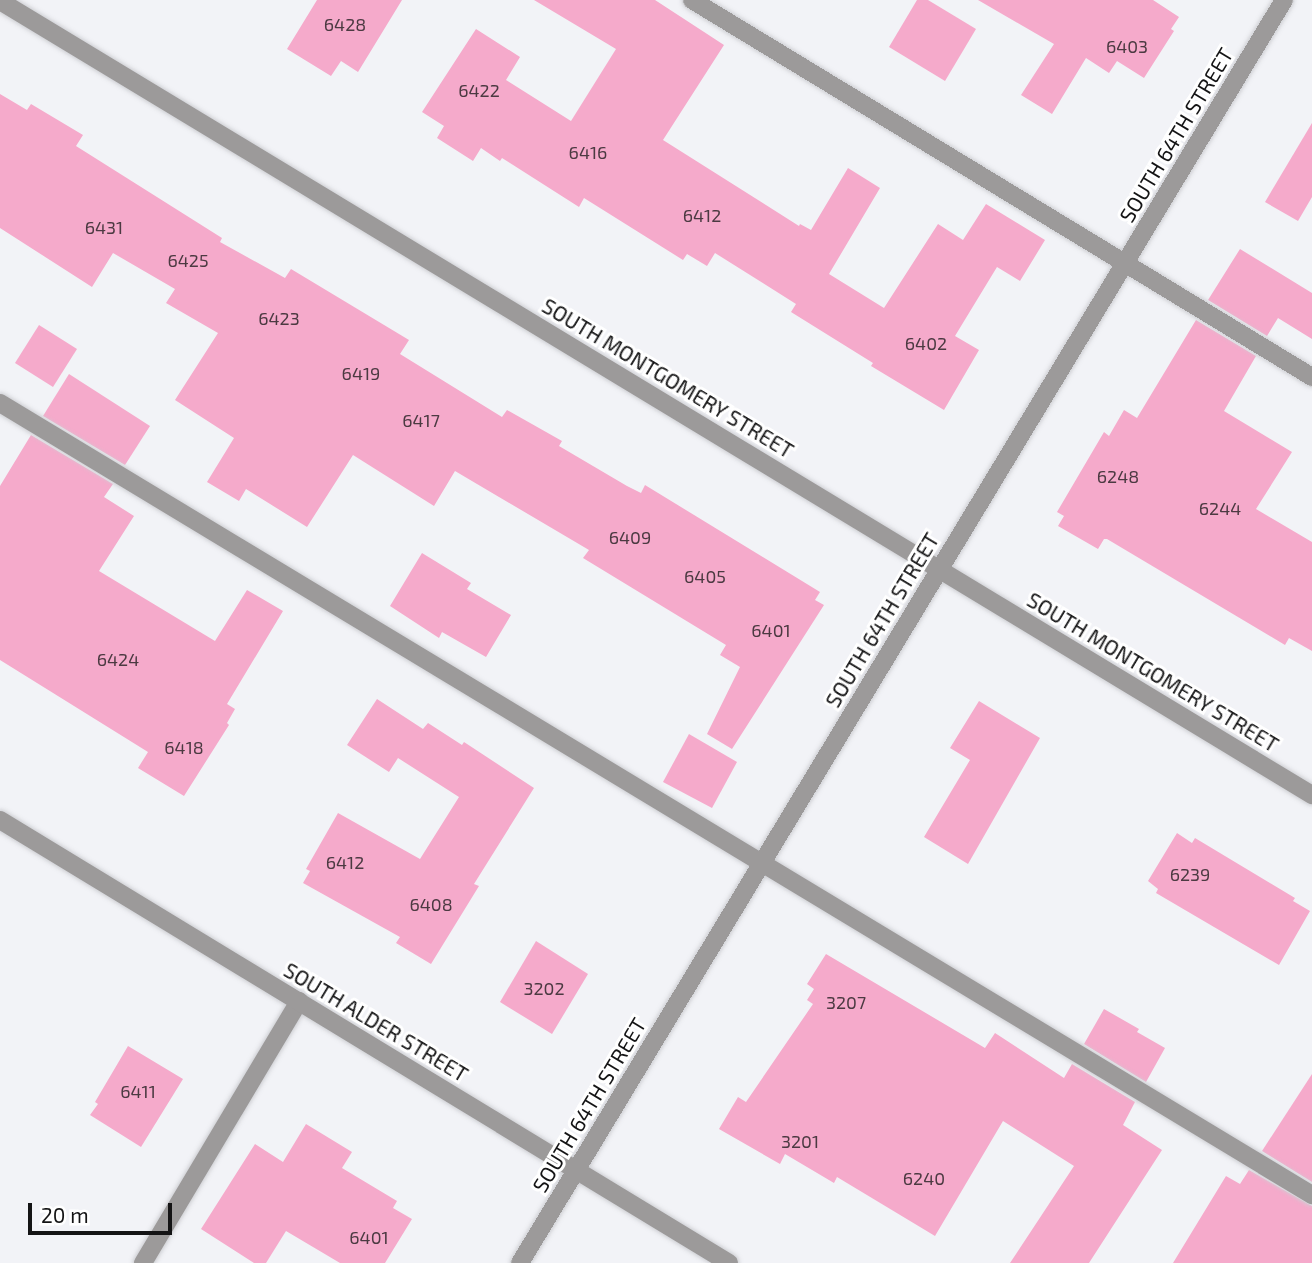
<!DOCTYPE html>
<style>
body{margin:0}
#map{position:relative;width:1312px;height:1263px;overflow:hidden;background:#f2f3f7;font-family:"Exo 2",sans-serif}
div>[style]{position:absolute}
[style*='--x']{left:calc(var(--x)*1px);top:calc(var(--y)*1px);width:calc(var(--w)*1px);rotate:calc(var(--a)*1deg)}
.building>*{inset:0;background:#f5aacb}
.roads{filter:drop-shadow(0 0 2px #cecfd3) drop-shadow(0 0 2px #cecfd3)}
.service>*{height:18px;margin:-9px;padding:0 9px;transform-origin:9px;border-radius:9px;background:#9c9a9a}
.minor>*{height:18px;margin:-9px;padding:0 9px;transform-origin:9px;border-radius:9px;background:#9c9a9a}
span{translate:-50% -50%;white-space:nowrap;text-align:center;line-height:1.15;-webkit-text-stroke:6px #fff;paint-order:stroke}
.number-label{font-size:18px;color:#4c3a42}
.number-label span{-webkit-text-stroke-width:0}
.street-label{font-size:21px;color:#141415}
.scale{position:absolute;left:28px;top:1203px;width:144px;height:32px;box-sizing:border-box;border:4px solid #141415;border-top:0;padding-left:9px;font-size:21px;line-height:24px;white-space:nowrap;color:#141415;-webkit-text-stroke:5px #fff;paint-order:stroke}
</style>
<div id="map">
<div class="building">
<div style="clip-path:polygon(317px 0,402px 0,358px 72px,341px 61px,331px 76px,287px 49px)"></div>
<div style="clip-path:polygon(534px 0,655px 0,724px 45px,663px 140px,799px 226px,800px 224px,811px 230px,848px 168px,880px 188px,829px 274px,884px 308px,938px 224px,963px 240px,986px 204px,1045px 240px,1020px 281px,997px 267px,955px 336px,979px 350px,944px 410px,871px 366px,873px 363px,791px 312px,796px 304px,715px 253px,707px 266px,687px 254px,683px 260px,584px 198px,579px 207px,502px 158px,500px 161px,481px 148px,473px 161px,437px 138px,444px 126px,422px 112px,476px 29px,520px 57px,506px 80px,571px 121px,616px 49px)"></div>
<div style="clip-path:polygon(917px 0,928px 0,976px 29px,945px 81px,889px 47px)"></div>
<div style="clip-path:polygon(978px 0,1153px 0,1179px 17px,1171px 29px,1174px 31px,1144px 78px,1117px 61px,1109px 73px,1086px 58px,1052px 114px,1021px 95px,1054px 44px)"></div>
<div style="clip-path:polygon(0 94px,27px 110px,31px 104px,83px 135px,76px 146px,222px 238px,220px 242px,285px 278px,291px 269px,409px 340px,400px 354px,502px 417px,507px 410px,562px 441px,559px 446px,627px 486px,641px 493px,645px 485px,820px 592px,815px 600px,824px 605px,732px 749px,707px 734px,740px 667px,720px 655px,726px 645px,583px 558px,589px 550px,455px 471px,434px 506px,353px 455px,307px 527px,246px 489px,239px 501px,207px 482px,234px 438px,175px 400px,218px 333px,166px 303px,175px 289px,113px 253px,92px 287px,0 228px)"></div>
<div style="clip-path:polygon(1312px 123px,1312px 197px,1298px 221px,1265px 202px)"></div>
<div style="clip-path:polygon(1240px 249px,1312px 293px,1312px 339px,1278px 318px,1267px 336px,1208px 300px)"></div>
<div style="clip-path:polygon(1196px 320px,1256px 356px,1224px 411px,1292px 452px,1256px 509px,1312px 542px,1312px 651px,1289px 638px,1285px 645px,1107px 539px,1104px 539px,1098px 549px,1058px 526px,1064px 516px,1057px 512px,1104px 432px,1109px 436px,1124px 410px,1137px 418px)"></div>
<div style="clip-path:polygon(39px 325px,77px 349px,53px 387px,15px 363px)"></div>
<div style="clip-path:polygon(69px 374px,150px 426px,125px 465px,43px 416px)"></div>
<div style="clip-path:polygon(31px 435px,113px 484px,104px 497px,134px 516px,99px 571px,215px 641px,247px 590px,283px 611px,227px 704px,235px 709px,227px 723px,229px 725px,184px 796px,138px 768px,148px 752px,0 660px,0 486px)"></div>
<div style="clip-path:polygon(422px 553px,471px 583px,467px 589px,511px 615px,486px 657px,442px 632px,439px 638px,390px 606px)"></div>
<div style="clip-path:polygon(377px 699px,423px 729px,428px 723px,462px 745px,464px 742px,534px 788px,474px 884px,479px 886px,431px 964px,396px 943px,400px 937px,303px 883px,310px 871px,306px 869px,338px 813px,420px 859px,459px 797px,398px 758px,389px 772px,347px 745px)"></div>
<div style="clip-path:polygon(979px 701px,1040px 738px,968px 864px,924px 837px,970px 760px,950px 748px)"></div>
<div style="clip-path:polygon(689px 734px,737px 762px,712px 808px,663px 782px)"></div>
<div style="clip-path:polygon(1177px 833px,1192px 843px,1195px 838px,1295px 898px,1293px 901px,1310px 911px,1279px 965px,1156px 893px,1158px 889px,1148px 881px)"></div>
<div style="clip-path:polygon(536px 941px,588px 974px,552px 1034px,500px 1002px)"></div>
<div style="clip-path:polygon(826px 954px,985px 1048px,995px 1033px,1064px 1078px,1072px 1064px,1135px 1102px,1123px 1125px,1162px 1150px,1089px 1263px,1010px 1263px,1074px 1166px,1003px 1121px,935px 1236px,837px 1177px,834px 1183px,785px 1154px,780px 1164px,719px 1129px,738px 1097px,746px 1102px,813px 1004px,807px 1000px,814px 989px,807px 984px)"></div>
<div style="clip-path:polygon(1104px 1009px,1139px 1029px,1137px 1032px,1165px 1048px,1146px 1082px,1084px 1044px)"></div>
<div style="clip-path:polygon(128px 1046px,183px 1079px,141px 1147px,90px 1115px,98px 1104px,95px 1102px)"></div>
<div style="clip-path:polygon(1312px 1074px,1312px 1182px,1262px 1151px)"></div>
<div style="clip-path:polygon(306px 1124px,352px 1152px,342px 1168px,397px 1201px,393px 1208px,412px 1219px,385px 1263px,340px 1263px,286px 1231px,266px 1263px,254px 1263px,201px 1229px,255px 1144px,283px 1162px)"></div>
<div style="clip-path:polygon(1249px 1170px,1312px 1206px,1312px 1263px,1173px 1263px,1226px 1176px,1240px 1184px)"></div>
</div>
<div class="roads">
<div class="service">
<div style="--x:692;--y:0;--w:726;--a:31.3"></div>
<div style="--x:0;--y:403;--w:1533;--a:31.12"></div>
<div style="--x:143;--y:1263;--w:305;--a:-59.2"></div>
</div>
<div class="minor">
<div style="--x:0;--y:1;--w:1534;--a:31.18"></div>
<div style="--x:0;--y:820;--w:853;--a:31.29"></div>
<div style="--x:520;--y:1263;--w:1476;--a:-58.83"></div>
</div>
</div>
<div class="number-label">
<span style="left:345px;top:24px">6428</span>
<span style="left:1127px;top:46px">6403</span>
<span style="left:479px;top:90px">6422</span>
<span style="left:588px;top:152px">6416</span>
<span style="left:702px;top:215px">6412</span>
<span style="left:104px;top:227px">6431</span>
<span style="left:188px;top:260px">6425</span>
<span style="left:279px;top:318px">6423</span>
<span style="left:926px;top:343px">6402</span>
<span style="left:361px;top:373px">6419</span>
<span style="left:421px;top:420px">6417</span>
<span style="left:1118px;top:476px">6248</span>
<span style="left:1220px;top:508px">6244</span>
<span style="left:630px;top:537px">6409</span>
<span style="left:705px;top:576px">6405</span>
<span style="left:771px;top:630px">6401</span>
<span style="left:118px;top:659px">6424</span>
<span style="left:184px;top:747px">6418</span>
<span style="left:345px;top:862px">6412</span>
<span style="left:1190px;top:874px">6239</span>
<span style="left:431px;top:904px">6408</span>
<span style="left:544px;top:988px">3202</span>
<span style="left:846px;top:1002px">3207</span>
<span style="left:138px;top:1091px">6411</span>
<span style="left:800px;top:1141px">3201</span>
<span style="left:924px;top:1178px">6240</span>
<span style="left:369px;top:1237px">6401</span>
</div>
<div class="street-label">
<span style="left:1176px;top:135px;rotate:-59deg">SOUTH 64TH STREET</span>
<span style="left:668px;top:378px;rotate:31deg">SOUTH MONTGOMERY STREET</span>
<span style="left:882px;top:620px;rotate:-59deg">SOUTH 64TH STREET</span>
<span style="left:1153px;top:672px;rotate:31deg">SOUTH MONTGOMERY STREET</span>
<span style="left:376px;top:1022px;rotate:31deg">SOUTH ALDER STREET</span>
<span style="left:589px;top:1105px;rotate:-59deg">SOUTH 64TH STREET</span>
</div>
<div class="scale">20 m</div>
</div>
